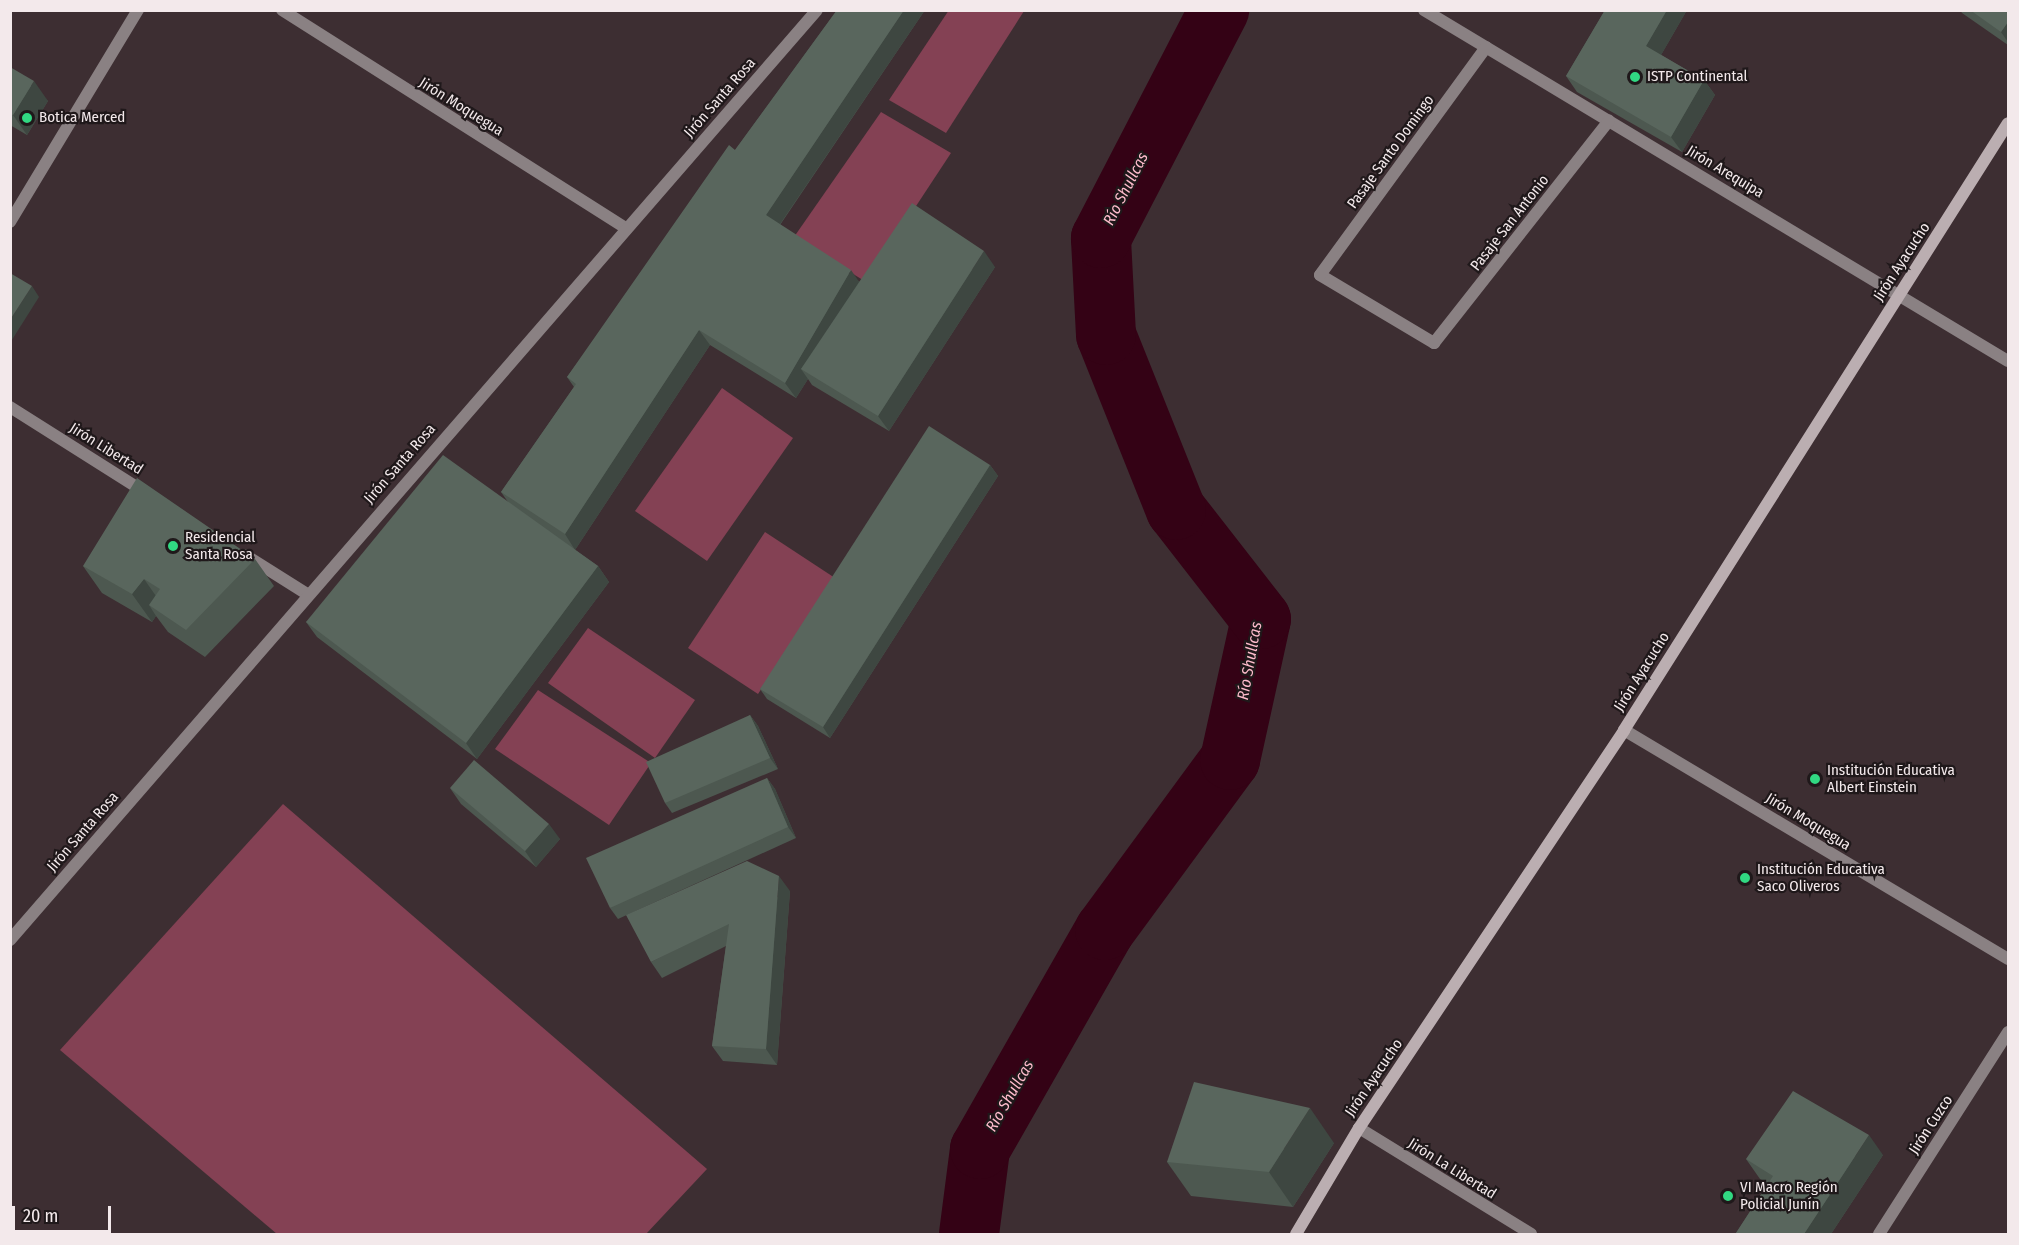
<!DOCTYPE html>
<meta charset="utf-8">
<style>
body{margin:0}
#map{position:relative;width:2019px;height:1245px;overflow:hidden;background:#3d2e32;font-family:"Fira Sans Condensed",sans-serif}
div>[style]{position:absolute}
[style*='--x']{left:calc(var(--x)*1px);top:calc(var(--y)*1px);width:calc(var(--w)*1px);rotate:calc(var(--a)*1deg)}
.green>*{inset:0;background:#844154}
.river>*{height:60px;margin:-30px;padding:0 30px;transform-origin:30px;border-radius:30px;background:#340215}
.lane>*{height:12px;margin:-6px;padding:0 6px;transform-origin:6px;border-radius:6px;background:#8a8183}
.street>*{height:12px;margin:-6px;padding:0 6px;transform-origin:6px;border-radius:6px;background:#8a8183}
.secondary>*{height:12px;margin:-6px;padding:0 6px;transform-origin:6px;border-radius:6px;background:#bbaeb1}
.wall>*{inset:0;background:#4d5850}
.shaded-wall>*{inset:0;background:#3e4741}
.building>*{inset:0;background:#59665d}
.dots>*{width:16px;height:16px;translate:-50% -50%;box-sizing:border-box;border:3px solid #1f181a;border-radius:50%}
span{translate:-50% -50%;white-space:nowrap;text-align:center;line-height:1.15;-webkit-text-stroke:4.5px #1f181a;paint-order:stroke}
.poi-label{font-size:15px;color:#f3e9eb}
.left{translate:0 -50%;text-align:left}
.street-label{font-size:15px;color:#f3e9eb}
.water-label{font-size:16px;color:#febccc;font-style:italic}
.frame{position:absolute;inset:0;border:12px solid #f3e9eb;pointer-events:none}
.scale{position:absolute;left:12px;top:1206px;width:99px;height:27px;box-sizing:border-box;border:3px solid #f3e9eb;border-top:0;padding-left:8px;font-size:18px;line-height:21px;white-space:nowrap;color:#f3e9eb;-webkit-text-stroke:4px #1f181a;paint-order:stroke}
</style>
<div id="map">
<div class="green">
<div style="clip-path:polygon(949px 10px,1024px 11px,946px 133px,889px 100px)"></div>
<div style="clip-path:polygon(881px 112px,951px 153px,866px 282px,794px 237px)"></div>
<div style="clip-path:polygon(722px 388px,793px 438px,707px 561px,635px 511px)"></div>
<div style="clip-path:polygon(765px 532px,835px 578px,758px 694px,688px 648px)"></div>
<div style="clip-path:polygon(588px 628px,695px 700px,655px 758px,548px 683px)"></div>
<div style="clip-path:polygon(538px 690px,651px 763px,609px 825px,495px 749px)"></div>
<div style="clip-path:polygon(283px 804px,707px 1169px,646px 1234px,277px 1234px,60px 1050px)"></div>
</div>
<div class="river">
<div style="--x:969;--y:1234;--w:86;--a:-82.6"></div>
<div style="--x:980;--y:1149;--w:252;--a:-60.3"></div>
<div style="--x:1105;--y:930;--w:211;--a:-53.7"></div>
<div style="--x:1230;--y:760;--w:144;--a:-77.6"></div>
<div style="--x:1261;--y:619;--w:138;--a:-127.9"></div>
<div style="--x:1176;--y:510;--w:188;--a:-111.8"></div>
<div style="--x:1106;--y:335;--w:97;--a:-93"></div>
<div style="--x:1101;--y:238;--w:257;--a:-62.6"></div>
</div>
<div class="lane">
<div style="--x:1320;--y:275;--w:133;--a:30.8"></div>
</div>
<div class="street">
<div style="--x:282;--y:10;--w:406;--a:32.4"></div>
<div style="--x:1424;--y:10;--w:681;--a:31.01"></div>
<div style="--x:10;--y:222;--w:248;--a:-58.9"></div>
<div style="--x:1320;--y:275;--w:282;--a:-53.9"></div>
<div style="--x:1434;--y:343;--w:283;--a:-51.8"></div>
<div style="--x:10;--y:407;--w:161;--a:32.3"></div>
<div style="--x:245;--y:555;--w:73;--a:32.2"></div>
<div style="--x:1624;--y:730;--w:447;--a:30.8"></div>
<div style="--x:10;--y:940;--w:1231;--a:-49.05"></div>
<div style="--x:1359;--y:1128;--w:202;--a:31.6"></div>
<div style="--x:1879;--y:1234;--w:240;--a:-57.4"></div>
</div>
<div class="secondary">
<div style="--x:1296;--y:1234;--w:123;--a:-59.3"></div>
<div style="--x:1359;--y:1128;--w:478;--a:-56.3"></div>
<div style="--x:1624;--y:730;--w:718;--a:-57.68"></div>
</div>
<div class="wall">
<div style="clip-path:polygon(837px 10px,925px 10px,780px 225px,860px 282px,995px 267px,889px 431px,812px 385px,808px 379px,796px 398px,710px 345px,575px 550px,598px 566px,609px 582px,477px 759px,317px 637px,306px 622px,508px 502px,501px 492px,574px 387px,567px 377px,735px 150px)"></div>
<div style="clip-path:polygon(1605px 10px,1687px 10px,1661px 55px,1704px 80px,1715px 95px,1682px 152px,1577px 92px,1566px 76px)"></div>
<div style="clip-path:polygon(1960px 10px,2008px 10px,2008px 45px,1962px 13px)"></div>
<div style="clip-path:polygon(10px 67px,48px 101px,27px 135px,10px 125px)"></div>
<div style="clip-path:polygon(990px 465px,998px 476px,830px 738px,767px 699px,760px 689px)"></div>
<div style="clip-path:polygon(255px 559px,274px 586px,205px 657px,168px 632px,156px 616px,152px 622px,102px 593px,83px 566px)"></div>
<div style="clip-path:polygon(750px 715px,758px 726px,778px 769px,672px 813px,665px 803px)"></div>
<div style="clip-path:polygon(767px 778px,775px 789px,796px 838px,618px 919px,610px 908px)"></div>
<div style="clip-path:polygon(450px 788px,560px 839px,536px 867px,461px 804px)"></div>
<div style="clip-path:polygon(790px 891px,777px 1065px,723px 1061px,712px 1046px,726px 946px,662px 978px,651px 962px)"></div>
<div style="clip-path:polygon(1334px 1143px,1293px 1207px,1191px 1196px,1167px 1162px)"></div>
<div style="clip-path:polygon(1883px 1155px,1831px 1234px,1737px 1234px,1736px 1233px,1768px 1184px,1760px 1179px,1746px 1159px)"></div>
</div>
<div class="shaded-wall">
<div style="clip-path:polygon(904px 10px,925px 10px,776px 230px,766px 215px)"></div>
<div style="clip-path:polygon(1667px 10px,1687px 10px,1657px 62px,1646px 46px)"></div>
<div style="clip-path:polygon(2008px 22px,2008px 42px,2001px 32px)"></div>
<div style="clip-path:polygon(1704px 80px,1715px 95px,1682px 152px,1671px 137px)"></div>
<div style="clip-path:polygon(34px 81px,48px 101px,27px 135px,13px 115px)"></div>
<div style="clip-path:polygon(984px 251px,995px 267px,889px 431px,878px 416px)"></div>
<div style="clip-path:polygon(851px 270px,862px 286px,801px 369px,808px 379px,796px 398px,785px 383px)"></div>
<div style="clip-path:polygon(32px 286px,39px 297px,10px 343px,10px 320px)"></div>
<div style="clip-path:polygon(699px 330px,710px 345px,575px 550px,565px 534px)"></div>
<div style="clip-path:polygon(990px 465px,998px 476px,830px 738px,823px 727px)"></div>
<div style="clip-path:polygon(598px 566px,609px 582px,477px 759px,466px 743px)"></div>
<div style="clip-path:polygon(144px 579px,163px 606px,149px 605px,156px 616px,152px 622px,132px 594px)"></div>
<div style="clip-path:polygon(750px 715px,758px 726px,778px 769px,770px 758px)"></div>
<div style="clip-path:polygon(767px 778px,775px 789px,796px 838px,788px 827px)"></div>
<div style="clip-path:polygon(549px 824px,560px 839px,536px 867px,525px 851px)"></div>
<div style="clip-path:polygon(779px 876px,790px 891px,777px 1065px,766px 1049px)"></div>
<div style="clip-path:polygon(1310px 1108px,1334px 1143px,1293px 1207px,1269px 1172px)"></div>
<div style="clip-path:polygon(1869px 1135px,1883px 1155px,1831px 1234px,1804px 1234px)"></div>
</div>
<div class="building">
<div style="clip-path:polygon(837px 10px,904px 10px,766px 215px,851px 270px,785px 383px,699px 330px,565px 534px,501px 492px,576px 384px,567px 377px,729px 145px,735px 150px)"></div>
<div style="clip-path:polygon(1605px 10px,1667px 10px,1646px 46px,1704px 80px,1671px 137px,1566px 76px)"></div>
<div style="clip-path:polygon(1970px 10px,2008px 10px,2008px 22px,2001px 32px)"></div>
<div style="clip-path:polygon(10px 67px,34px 81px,13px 115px,10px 114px)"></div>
<div style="clip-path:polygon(912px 203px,984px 251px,878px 416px,801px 369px)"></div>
<div style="clip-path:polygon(10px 273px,32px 286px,10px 320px)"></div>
<div style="clip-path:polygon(929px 426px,990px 465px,823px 727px,760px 689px)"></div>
<div style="clip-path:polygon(443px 455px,598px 566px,466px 743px,306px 622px)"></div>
<div style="clip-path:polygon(137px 478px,255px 559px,186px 630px,149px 605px,160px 589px,144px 579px,132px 594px,83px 566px)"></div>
<div style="clip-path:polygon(750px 715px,770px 758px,665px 803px,646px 762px)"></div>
<div style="clip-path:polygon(474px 760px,549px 824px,525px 851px,450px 788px)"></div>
<div style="clip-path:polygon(767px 778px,788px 827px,610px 908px,586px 858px)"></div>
<div style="clip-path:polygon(747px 861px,779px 876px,766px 1049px,712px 1046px,729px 924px,651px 962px,626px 915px)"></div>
<div style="clip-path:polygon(1194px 1082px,1310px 1108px,1269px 1172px,1167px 1162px)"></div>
<div style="clip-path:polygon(1793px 1091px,1869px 1135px,1804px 1234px,1738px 1234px,1736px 1233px,1773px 1176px,1746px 1159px)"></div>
</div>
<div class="dots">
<div style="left:1635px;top:77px;background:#31d882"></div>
<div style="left:27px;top:118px;background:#31d882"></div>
<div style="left:173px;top:546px;background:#31d882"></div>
<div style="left:1815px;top:779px;background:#31d882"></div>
<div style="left:1745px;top:878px;background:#31d882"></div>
<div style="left:1728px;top:1196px;background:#31d882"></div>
</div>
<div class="poi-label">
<span class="left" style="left:1647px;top:77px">ISTP Continental</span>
<span class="left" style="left:39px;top:118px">Botica Merced</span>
<span class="left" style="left:185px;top:546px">Residencial<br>Santa Rosa</span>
<span class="left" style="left:1827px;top:779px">Institución Educativa<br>Albert Einstein</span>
<span class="left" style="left:1757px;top:878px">Institución Educativa<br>Saco Oliveros</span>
<span class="left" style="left:1740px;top:1196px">VI Macro Región<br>Policial Junín</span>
</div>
<div class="street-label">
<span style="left:720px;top:98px;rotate:-49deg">Jirón Santa Rosa</span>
<span style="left:461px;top:107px;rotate:32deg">Jirón Moquegua</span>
<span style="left:1391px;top:152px;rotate:-54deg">Pasaje Santo Domingo</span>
<span style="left:1725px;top:172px;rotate:31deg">Jirón Arequipa</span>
<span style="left:1510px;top:223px;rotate:-52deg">Pasaje San Antonio</span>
<span style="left:1902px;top:262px;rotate:-57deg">Jirón Ayacucho</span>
<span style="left:106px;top:449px;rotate:32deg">Jirón Libertad</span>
<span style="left:400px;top:464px;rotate:-49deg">Jirón Santa Rosa</span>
<span style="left:1642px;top:672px;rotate:-58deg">Jirón Ayacucho</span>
<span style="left:1808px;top:822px;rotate:31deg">Jirón Moquegua</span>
<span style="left:83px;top:832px;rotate:-49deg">Jirón Santa Rosa</span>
<span style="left:1374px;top:1078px;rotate:-56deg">Jirón Ayacucho</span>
<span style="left:1931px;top:1125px;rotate:-57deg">Jirón Cuzco</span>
<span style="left:1452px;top:1169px;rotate:32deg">Jirón La Libertad</span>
</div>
<div class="water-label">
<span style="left:1126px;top:189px;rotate:-63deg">Río Shullcas</span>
<span style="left:1250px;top:661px;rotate:-80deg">Río Shullcas</span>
<span style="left:1010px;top:1096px;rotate:-60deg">Río Shullcas</span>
</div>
<div class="frame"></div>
<div class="scale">20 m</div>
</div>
